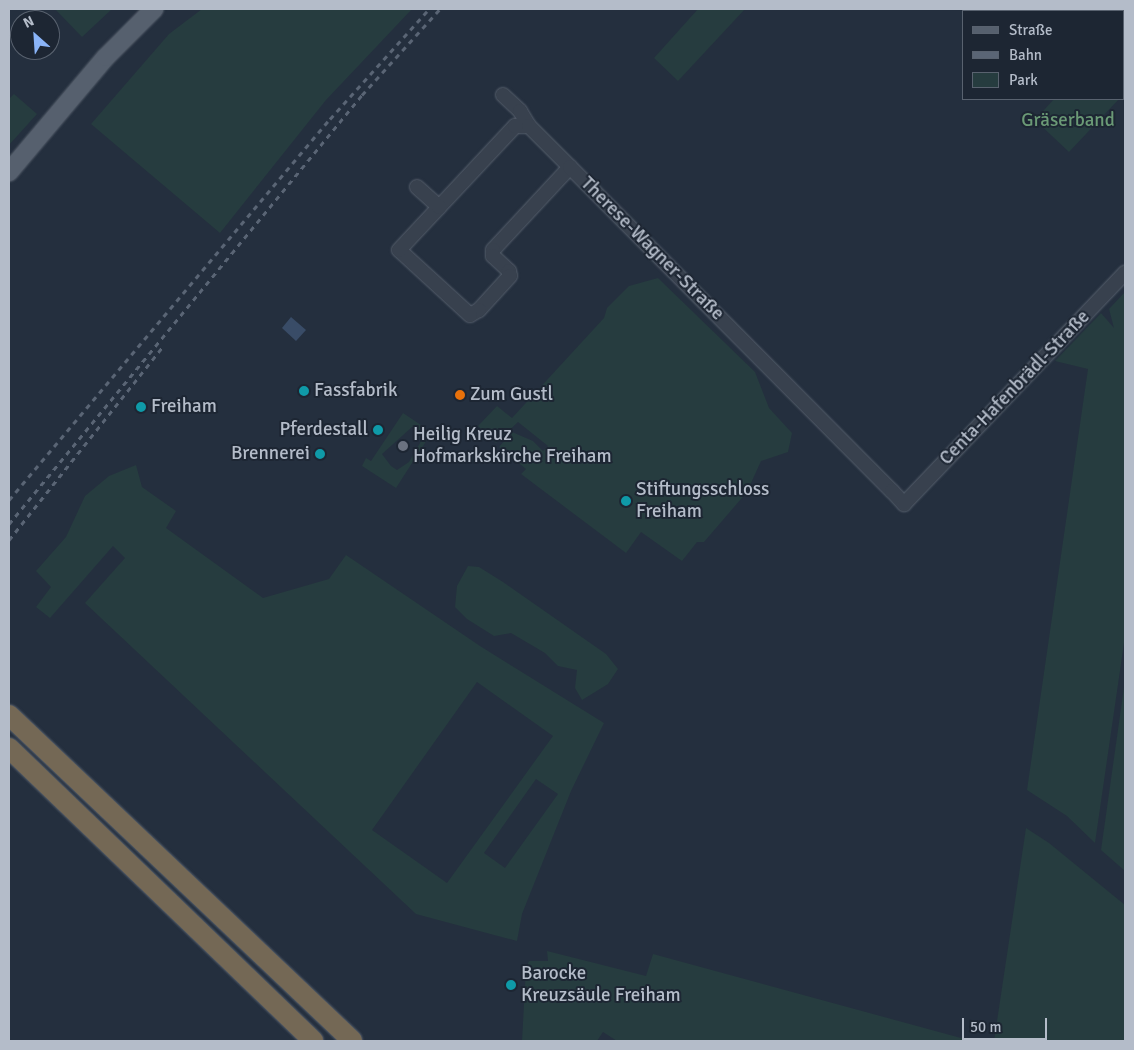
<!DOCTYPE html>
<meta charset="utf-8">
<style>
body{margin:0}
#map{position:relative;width:1134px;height:1050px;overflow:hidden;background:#242f3e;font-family:Signika,sans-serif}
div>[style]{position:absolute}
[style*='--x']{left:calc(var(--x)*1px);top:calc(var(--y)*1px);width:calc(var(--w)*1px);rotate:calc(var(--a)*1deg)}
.green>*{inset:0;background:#263c3f}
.water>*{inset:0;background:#394c67}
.roads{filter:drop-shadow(0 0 1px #565f6c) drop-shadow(0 0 1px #565f6c)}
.minor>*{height:14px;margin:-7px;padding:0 7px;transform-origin:7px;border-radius:7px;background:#38414e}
.major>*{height:18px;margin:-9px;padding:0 9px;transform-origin:9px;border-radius:9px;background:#56606e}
.highway>*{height:20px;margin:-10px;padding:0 10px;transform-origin:10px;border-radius:10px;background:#746855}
.rail>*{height:3px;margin-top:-1.5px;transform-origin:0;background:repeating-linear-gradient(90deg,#5a6575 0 5px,transparent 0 10px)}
.dots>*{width:14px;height:14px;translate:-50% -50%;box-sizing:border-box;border:2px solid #1d2633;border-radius:50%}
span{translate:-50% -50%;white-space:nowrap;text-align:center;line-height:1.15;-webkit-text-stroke:4px #1d2633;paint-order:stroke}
.park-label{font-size:19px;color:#6b9a76}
.street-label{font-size:19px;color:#b4bcc9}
.poi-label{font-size:19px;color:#b4bcc9}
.left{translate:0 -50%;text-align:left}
.right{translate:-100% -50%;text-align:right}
.frame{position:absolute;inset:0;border:10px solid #b4bcc9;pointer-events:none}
.legend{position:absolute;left:962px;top:10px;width:162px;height:90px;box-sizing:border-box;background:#1d2633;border:1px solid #59626f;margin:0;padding:6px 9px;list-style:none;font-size:15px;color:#b4bcc9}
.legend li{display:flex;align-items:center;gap:10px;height:25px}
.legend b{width:25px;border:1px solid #59626f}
.north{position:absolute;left:10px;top:10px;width:50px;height:50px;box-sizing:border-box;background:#1d2633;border:1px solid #59626f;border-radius:50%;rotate:334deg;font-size:14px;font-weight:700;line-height:20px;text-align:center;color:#b4bcc9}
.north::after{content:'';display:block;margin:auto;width:18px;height:22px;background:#8ab4f8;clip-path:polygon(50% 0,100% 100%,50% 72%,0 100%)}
.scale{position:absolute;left:962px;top:1018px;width:85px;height:22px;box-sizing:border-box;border:2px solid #b4bcc9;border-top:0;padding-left:6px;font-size:15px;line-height:18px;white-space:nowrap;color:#b4bcc9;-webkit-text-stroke:4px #1d2633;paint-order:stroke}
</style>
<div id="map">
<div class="green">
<div style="clip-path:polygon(55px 9px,112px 9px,82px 37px)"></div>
<div style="clip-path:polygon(202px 9px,412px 9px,326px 100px,220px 233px,91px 124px,169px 34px)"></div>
<div style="clip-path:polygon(698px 9px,745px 9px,678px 81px,654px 58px)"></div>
<div style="clip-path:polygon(1071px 9px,1125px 9px,1125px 20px,1123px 23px,1123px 11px)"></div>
<div style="clip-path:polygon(1125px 22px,1125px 92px,1123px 95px,1123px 25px)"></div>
<div style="clip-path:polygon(14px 94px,37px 114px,9px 145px,9px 99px)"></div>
<div style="clip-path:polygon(1054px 99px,1119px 99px,1069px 152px,1035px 120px)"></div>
<div style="clip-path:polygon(658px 278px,755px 372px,769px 408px,792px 433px,788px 452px,761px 461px,747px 492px,704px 542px,697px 542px,682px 561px,641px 532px,626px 553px,521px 474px,526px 469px,499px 447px,512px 432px,533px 441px,543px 451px,548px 446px,518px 422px,496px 443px,478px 426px,497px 406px,512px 418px,604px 318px,607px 308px,629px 286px)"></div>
<div style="clip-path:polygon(1125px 292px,1125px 636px,1095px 843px,1067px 816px,1027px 790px,1088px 369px,1055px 361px,1101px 313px,1114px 328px,1109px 309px)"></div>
<div style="clip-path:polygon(403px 413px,424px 427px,420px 433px,416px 427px,412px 427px,382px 454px,391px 466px,397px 470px,409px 462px,428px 429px,432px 432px,396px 488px,362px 466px,366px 458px,371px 461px)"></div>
<div style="clip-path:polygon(evenodd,136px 465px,142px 487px,176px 511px,166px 528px,263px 598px,329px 579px,346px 555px,480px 646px,604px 723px,571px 791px,522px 914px,517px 941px,416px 914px,85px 603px,125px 558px,113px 546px,50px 618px,36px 607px,51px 587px,36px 571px,66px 537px,85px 496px,109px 476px,136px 465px,477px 682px,553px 736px,447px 883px,372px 830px,477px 682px,136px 465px,536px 779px,558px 794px,505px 868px,484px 853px,536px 779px)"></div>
<div style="clip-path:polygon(468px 566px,479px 567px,503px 582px,606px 654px,618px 669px,608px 684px,582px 700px,575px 688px,577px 670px,558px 666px,545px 653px,511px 633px,494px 636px,467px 619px,455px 607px,457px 586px)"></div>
<div style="clip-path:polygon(1125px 680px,1125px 871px,1101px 850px)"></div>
<div style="clip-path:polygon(1026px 828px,1049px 843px,1125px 905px,1125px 1041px,994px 1041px)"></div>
<div style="clip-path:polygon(547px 951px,646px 976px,653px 954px,972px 1041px,617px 1041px,603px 1032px,597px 1041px,522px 1041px,526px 968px,529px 961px,548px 961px)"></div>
</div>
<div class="water">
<div style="clip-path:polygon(291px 317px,306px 330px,296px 341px,282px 328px)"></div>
</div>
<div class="roads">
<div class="minor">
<div style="--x:503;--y:95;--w:23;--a:43"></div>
<div style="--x:520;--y:111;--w:17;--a:59"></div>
<div style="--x:570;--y:167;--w:113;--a:132.9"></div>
<div style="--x:493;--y:250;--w:6;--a:90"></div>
<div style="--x:493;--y:256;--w:22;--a:43"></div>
<div style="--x:509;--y:271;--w:5;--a:79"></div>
<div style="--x:510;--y:276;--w:46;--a:132.4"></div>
<div style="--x:479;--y:310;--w:10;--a:151"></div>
<div style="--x:470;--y:315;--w:96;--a:-137.5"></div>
<div style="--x:399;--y:250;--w:170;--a:-46.9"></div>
<div style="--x:515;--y:126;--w:14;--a:0"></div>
<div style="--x:529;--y:126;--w:58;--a:45"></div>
<div style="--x:570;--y:167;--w:457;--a:45.2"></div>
<div style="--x:892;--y:491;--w:18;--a:47"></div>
<div style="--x:904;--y:504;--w:320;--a:-46.3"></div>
<div style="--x:417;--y:187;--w:30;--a:42"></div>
</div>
<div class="major">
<div style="--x:9;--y:172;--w:150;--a:-49.9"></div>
<div style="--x:106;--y:57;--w:68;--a:-45"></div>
</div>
<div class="highway">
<div style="--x:9;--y:715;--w:473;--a:43.5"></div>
<div style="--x:9;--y:748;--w:422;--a:43.9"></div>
</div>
</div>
<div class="rail">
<div style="--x:9;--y:500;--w:498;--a:-49.9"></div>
<div style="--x:330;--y:119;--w:148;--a:-48"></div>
<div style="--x:9;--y:524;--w:556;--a:-50.55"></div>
<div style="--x:362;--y:95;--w:116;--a:-47.8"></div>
<div style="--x:9;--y:540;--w:249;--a:-51.5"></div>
</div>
<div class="dots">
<div style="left:304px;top:391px;background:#0f9aa8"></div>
<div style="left:460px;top:395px;background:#e8710a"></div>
<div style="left:141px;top:407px;background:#0f9aa8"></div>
<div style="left:378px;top:430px;background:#0f9aa8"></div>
<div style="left:403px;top:446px;background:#6b7280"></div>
<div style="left:320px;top:454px;background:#0f9aa8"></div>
<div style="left:626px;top:501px;background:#0f9aa8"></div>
<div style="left:511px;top:985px;background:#0f9aa8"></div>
</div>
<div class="park-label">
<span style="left:1068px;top:121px">Gräserband</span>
</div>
<div class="street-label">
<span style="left:652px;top:249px;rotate:45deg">Therese-Wagner-Straße</span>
<span style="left:1015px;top:388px;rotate:-46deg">Centa-Hafenbrädl-Straße</span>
</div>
<div class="poi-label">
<span class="left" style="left:314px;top:391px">Fassfabrik</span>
<span class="left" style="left:470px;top:395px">Zum Gustl</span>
<span class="left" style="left:151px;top:407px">Freiham</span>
<span class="right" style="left:368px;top:430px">Pferdestall</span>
<span class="left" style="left:413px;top:446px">Heilig Kreuz<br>Hofmarkskirche Freiham</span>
<span class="right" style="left:310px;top:454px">Brennerei</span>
<span class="left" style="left:636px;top:501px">Stiftungsschloss<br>Freiham</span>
<span class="left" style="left:521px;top:985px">Barocke<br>Kreuzsäule Freiham</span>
</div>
<div class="frame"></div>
<ul class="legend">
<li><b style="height:6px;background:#56606e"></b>Straße</li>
<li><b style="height:6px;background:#5a6575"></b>Bahn</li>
<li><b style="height:14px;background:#263c3f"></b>Park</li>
</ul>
<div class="north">N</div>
<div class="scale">50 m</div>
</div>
